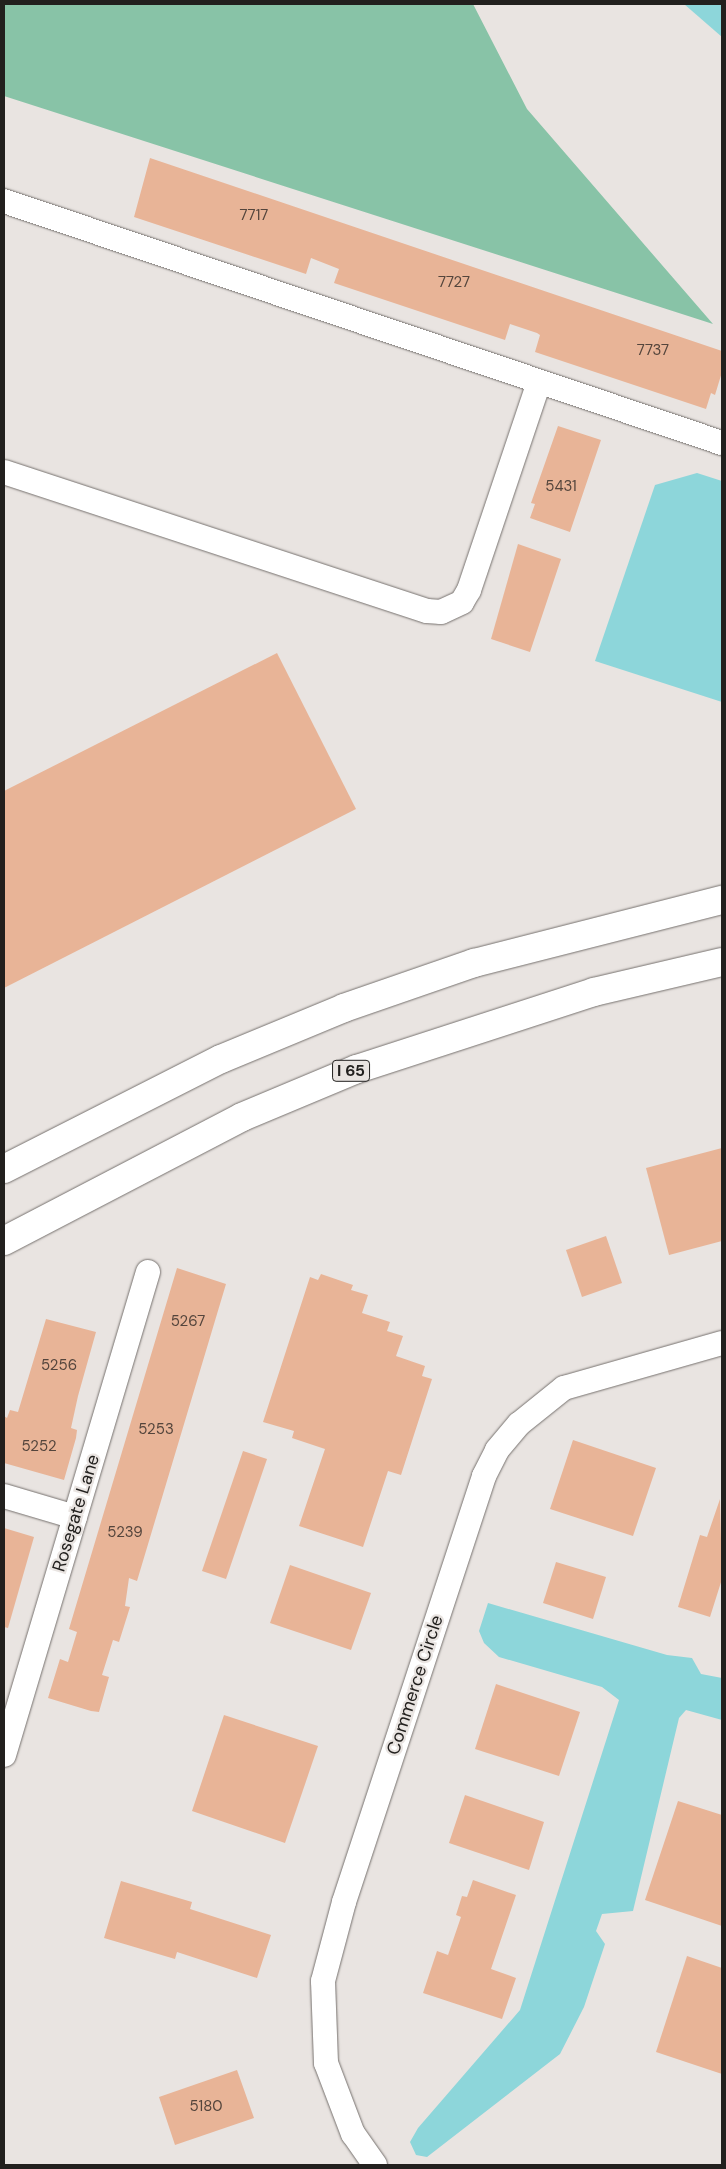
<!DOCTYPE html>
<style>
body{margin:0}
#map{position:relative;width:726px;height:2169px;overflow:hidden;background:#e9e4e1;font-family:"DM Sans",sans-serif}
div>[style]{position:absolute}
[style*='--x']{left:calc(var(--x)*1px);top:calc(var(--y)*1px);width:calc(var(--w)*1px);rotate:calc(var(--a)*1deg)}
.forest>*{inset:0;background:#88c3a7}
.water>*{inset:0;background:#8dd6da}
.building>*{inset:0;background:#e8b497}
.roads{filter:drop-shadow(0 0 1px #76716e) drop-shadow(0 0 1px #76716e)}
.minor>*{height:24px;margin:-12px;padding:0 12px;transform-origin:12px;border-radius:12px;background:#fff}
.highway>*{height:28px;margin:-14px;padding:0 14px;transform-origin:14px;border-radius:14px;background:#fff}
span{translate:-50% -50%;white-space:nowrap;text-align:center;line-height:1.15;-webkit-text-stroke:4.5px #e9e4e1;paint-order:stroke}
.number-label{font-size:15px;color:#54453c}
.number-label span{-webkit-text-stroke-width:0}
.shield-label span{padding:1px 4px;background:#e9e4e1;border:1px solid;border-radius:4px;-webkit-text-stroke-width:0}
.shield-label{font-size:16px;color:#22201e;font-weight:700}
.street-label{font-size:18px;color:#22201e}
.frame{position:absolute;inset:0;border:5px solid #22201e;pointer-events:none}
</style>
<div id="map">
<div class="forest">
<div style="clip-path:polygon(4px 4px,473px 4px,527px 109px,713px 324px,4px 96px)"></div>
</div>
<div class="water">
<div style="clip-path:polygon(684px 4px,722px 4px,722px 37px)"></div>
<div style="clip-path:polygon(697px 473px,722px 481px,722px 702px,595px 661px,655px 485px)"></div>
<div style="clip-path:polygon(488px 1603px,667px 1655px,692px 1658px,701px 1674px,722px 1678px,722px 1720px,686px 1710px,679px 1718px,633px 1911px,602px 1914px,596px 1931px,605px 1944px,584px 2007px,560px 2054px,427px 2157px,416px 2155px,410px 2142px,418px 2128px,520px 2010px,619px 1700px,602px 1687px,499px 1657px,484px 1643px,479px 1631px)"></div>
</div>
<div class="building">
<div style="clip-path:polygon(150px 158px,722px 351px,722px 372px,715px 395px,711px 393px,706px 409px,535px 352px,540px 335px,537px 333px,510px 324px,505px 340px,334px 283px,339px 269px,311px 258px,306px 274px,134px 217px)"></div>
<div style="clip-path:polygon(558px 426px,601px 440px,570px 532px,530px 518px,535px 504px,531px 503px)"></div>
<div style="clip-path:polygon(518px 544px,561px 559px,530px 652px,491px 639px)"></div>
<div style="clip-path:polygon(277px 653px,356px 809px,4px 988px,4px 791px)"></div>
<div style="clip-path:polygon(722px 1148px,722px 1241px,669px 1255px,646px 1168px)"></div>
<div style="clip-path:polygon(606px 1236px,622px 1283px,582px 1297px,566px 1250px)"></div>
<div style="clip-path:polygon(177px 1268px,226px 1284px,137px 1581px,129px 1578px,125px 1606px,130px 1607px,119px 1642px,113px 1640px,102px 1675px,109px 1677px,99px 1712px,91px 1711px,48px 1698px,60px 1659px,68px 1662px,77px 1632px,69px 1629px)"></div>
<div style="clip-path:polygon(321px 1274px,353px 1285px,351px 1290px,368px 1295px,362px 1313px,390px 1322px,387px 1331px,403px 1336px,396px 1356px,425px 1366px,422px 1376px,432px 1379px,401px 1475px,388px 1471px,363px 1547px,299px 1526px,325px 1449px,292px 1438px,294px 1431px,263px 1422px,310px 1277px,318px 1280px)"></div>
<div style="clip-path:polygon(46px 1319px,96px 1332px,78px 1396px,71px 1428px,77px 1430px,76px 1438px,64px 1480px,4px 1463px,4px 1416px,7px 1418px,10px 1410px,18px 1412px)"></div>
<div style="clip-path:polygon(573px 1440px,656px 1468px,633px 1536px,550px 1509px)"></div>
<div style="clip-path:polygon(243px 1451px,267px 1459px,226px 1579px,202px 1571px)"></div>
<div style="clip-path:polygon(720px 1499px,722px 1579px,710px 1617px,678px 1607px,700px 1535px,707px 1537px)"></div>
<div style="clip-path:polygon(4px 1528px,34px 1537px,8px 1628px,4px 1627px)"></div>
<div style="clip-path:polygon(556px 1562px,606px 1577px,593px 1619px,543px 1603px)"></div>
<div style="clip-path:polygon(290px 1565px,371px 1593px,351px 1650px,270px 1623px)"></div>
<div style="clip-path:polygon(496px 1684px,580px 1712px,559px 1776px,475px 1749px)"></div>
<div style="clip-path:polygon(224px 1715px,318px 1746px,285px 1843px,192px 1811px)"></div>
<div style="clip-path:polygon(465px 1795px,544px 1822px,529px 1870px,449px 1843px)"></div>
<div style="clip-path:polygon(678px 1801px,722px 1815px,722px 1926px,645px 1900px)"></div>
<div style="clip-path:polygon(473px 1880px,516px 1895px,491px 1969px,516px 1978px,502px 2019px,423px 1993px,437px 1951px,448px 1955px,461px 1917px,456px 1915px,462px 1896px,467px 1897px)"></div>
<div style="clip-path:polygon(121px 1881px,192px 1902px,190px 1909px,271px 1935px,257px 1978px,177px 1952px,175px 1959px,104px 1938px)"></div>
<div style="clip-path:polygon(687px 1956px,722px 1968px,722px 2074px,656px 2052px)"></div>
<div style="clip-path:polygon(237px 2070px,254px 2118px,175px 2145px,159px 2097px)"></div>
</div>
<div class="roads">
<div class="minor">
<div style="--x:4;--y:201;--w:758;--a:18.63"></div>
<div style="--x:4;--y:472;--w:445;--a:18.2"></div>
<div style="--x:427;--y:611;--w:14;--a:4"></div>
<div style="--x:441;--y:612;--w:23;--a:-25"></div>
<div style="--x:462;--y:602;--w:14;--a:-60"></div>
<div style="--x:469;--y:590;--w:219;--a:-71.4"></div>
<div style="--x:4;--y:1496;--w:74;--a:16.5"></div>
<div style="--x:4;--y:1755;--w:504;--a:-73.4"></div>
<div style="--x:375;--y:2165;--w:38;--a:-125"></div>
<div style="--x:353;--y:2134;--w:76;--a:-110.8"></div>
<div style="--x:326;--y:2063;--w:82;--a:-92.1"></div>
<div style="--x:323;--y:1981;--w:82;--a:-75.1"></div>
<div style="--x:344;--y:1902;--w:448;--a:-71.8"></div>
<div style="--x:484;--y:1476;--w:29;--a:-63"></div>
<div style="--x:497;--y:1450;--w:34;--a:-50"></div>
<div style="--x:519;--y:1424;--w:58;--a:-38.7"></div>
<div style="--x:564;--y:1388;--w:164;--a:-15.9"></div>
</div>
<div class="highway">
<div style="--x:4;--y:1169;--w:243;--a:-26.9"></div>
<div style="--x:221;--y:1059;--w:133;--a:-22.5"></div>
<div style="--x:344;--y:1008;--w:138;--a:-19.1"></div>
<div style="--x:474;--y:963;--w:256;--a:-14.3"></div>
<div style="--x:4;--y:1241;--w:268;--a:-27.5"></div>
<div style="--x:242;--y:1117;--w:125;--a:-22.7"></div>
<div style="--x:357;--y:1069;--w:249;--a:-18"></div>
<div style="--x:594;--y:992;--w:131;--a:-13.2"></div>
</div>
</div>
<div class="number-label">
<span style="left:254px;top:216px">7717</span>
<span style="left:454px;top:283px">7727</span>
<span style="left:653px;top:351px">7737</span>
<span style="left:561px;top:487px">5431</span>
<span style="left:188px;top:1322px">5267</span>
<span style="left:59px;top:1366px">5256</span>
<span style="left:156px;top:1430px">5253</span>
<span style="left:39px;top:1447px">5252</span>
<span style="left:125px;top:1533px">5239</span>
<span style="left:206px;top:2107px">5180</span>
</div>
<div class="shield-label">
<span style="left:351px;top:1071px">I 65</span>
</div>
<div class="street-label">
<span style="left:76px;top:1513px;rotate:-73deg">Rosegate Lane</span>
<span style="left:415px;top:1685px;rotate:-72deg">Commerce Circle</span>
</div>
<div class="frame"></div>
</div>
